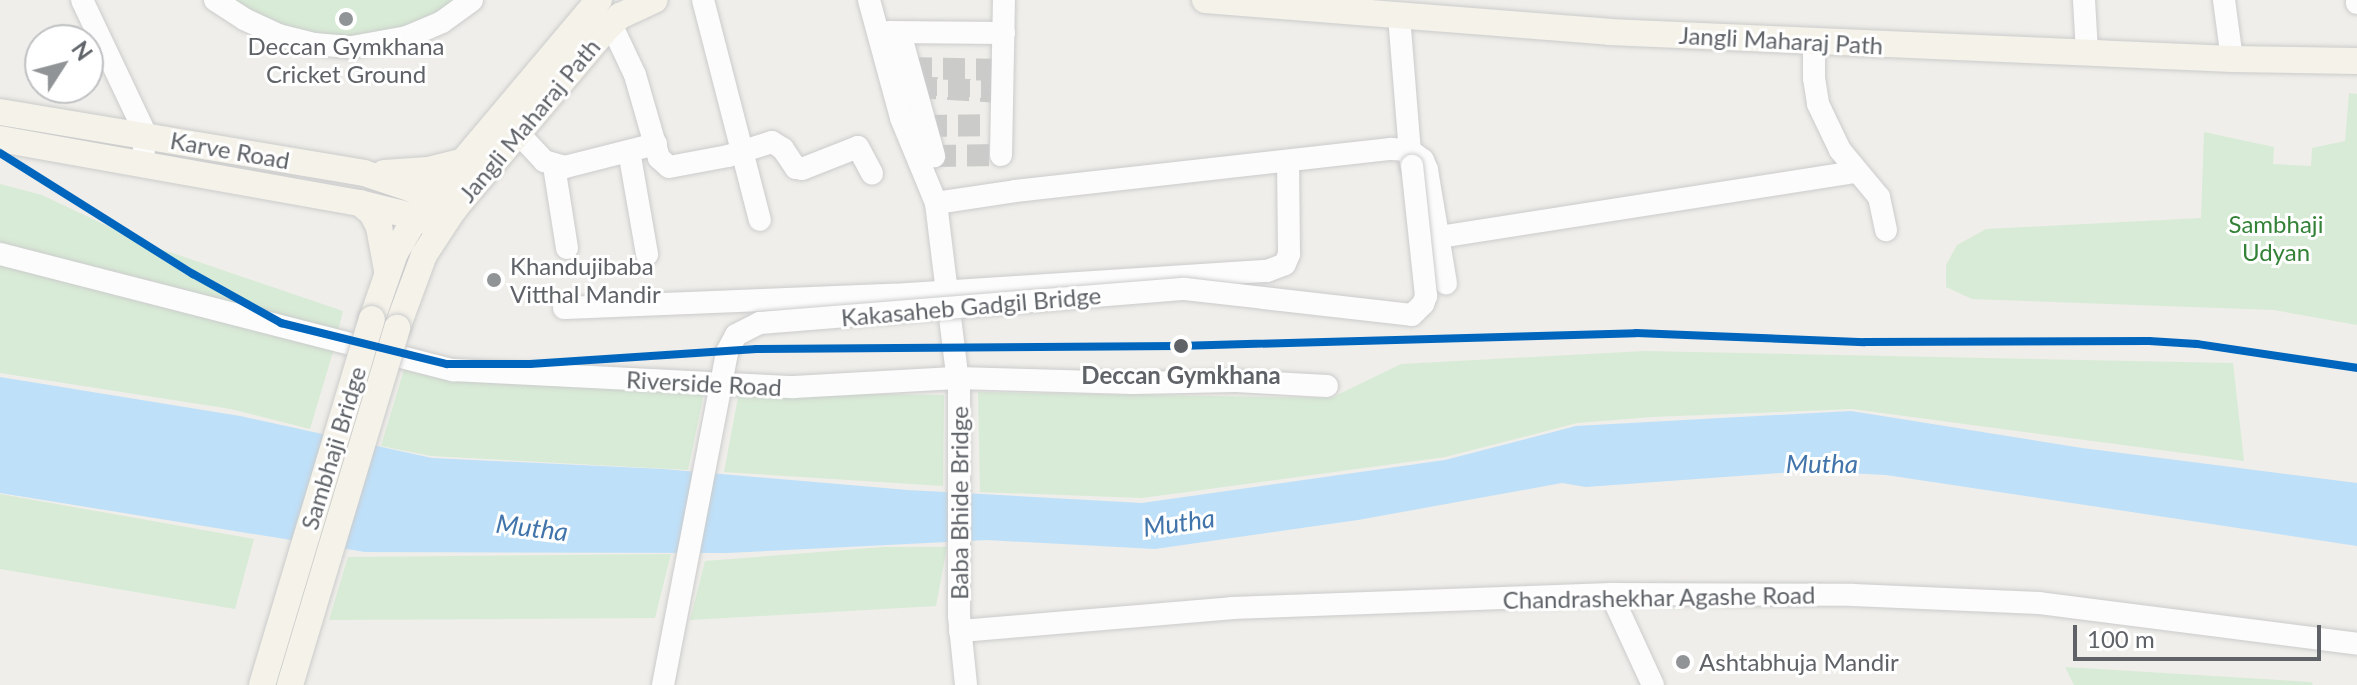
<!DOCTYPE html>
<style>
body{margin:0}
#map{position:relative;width:2357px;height:685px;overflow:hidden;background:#efeeea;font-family:Lato,sans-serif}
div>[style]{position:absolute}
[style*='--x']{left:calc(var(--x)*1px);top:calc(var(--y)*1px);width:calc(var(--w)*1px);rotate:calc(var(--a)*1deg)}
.green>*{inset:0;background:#d8ebd6}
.water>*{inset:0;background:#bfe0f9}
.minor-tunnel>*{height:22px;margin-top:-11px;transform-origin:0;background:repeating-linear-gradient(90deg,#cbcbca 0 22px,transparent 0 33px)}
.roads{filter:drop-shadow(0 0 2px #cbcccc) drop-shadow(0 0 2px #cbcccc)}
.minor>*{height:22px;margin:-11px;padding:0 11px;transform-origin:11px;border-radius:11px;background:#fdfcfc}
.major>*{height:26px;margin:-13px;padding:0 13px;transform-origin:13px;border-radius:13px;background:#f4f2e9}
.bridges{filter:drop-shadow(0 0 2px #cbcccc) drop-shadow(0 0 2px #cbcccc)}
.minor-bridge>*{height:22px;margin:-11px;padding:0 11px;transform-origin:11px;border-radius:11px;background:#fdfcfc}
.major-bridge>*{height:26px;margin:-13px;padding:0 13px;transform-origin:13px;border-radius:13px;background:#f4f2e9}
.metro-1>*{height:8px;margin:-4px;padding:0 4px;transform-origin:4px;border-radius:4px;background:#0065bd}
.dots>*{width:22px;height:22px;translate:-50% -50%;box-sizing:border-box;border:4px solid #fff;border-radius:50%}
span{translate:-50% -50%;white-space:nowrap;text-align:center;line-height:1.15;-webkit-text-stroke:6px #fff;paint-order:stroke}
.street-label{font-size:24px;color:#5f6368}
.poi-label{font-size:24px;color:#5f6368}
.left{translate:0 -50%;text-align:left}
.park-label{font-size:24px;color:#348238}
.stop-label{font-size:24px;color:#5f6368;font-weight:700}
.water-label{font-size:26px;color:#4174aa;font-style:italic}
.north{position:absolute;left:24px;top:24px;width:80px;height:80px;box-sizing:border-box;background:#fff;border:2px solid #bfc1c3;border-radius:50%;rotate:54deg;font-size:22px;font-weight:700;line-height:32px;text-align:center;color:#5f6368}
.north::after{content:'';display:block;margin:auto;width:28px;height:36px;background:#919496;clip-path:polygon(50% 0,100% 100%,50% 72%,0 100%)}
.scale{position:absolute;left:2073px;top:625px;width:248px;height:36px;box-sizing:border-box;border:4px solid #5f6368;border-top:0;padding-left:10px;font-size:24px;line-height:28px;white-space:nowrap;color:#5f6368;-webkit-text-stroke:6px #fff;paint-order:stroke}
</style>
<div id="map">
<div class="green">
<div style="clip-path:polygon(221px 0,466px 0,423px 27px,315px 41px)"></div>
<div style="clip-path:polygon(2349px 93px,2357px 94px,2357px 325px,2274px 310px,1972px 299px,1946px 287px,1946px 265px,1957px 245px,1986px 229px,2201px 218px,2204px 132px,2274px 147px,2273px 164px,2311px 166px,2312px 148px,2345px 141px)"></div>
<div style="clip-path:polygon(0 184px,42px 195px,143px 243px,343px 311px,335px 342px,0 243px)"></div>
<div style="clip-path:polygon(0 261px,335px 345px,310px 429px,231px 409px,0 373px)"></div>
<div style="clip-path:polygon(1644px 351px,2233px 363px,2244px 461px,1852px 409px,1652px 417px,1577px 423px,1445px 457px,1142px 498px,980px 492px,978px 392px,1331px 398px,1401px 364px)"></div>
<div style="clip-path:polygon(404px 370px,436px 378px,704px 393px,688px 470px,431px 456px,381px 446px)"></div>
<div style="clip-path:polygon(739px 392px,944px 395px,943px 486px,724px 472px)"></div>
<div style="clip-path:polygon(0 494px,254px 539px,235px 609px,0 569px)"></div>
<div style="clip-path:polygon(884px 547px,947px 547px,936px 606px,690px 620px,705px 561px)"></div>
<div style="clip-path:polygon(671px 554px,655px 618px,329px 620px,348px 557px)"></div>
<div style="clip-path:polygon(2065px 667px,2311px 682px,2313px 685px,2074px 685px)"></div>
</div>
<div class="water">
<div style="clip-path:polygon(0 377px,240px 416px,432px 458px,663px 469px,908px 490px,1142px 503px,1445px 460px,1576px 426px,1851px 411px,2082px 448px,2357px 483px,2357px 546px,1886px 475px,1808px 471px,1586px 487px,1562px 483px,1358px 520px,1155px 549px,987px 540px,727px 553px,365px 552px,0 493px)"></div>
</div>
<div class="minor-tunnel">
<div style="--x:910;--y:68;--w:93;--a:1.2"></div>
<div style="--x:915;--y:87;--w:87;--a:3.3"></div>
<div style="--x:925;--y:126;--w:77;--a:-0.7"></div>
<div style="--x:934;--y:156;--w:67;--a:-0.9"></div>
</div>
<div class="roads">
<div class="minor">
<div style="--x:82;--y:0;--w:149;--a:64.6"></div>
<div style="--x:146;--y:135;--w:30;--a:98"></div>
<div style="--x:215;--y:0;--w:35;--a:33"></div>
<div style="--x:244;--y:19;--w:38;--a:25"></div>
<div style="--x:278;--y:35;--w:37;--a:14"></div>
<div style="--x:314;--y:44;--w:38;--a:5"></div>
<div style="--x:352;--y:47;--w:56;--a:-10.3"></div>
<div style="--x:407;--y:37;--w:38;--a:-23"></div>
<div style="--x:442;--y:22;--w:37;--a:-36"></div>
<div style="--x:703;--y:0;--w:227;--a:75.5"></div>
<div style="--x:869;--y:0;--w:122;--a:74.8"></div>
<div style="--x:901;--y:118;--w:92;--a:67.6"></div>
<div style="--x:936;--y:203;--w:189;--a:83"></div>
<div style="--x:959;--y:391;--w:225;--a:90"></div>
<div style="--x:959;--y:616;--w:69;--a:84.2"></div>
<div style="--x:2084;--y:0;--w:52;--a:86.7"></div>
<div style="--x:2224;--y:0;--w:60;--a:82.3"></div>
<div style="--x:2357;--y:0;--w:3;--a:90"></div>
<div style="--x:1399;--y:16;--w:149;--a:85.4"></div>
<div style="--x:611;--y:24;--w:56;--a:64.8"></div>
<div style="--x:635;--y:75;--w:86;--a:73.9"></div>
<div style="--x:659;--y:158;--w:13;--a:42"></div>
<div style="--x:669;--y:167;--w:60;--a:-10.6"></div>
<div style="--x:728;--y:156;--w:46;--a:-17.7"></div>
<div style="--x:772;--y:142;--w:13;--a:32"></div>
<div style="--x:783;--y:149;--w:23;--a:56"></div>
<div style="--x:796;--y:168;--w:6;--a:9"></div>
<div style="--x:802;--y:169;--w:60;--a:-21.4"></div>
<div style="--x:858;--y:147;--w:30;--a:62"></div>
<div style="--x:889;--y:32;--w:115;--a:0.5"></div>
<div style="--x:900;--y:33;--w:128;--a:74.5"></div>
<div style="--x:1814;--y:42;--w:36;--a:90"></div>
<div style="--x:1814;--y:78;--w:26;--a:81"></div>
<div style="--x:1818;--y:104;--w:51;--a:64.4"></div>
<div style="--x:1840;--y:150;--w:61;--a:50.3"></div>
<div style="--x:1879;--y:197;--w:34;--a:78"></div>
<div style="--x:519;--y:134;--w:37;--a:47"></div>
<div style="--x:544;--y:161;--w:22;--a:16"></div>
<div style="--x:565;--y:167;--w:94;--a:-14.2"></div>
<div style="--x:629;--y:151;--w:105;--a:80.1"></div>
<div style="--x:1001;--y:155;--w:155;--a:-88.9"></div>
<div style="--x:554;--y:166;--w:83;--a:81"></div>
<div style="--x:936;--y:203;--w:80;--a:-8.6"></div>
<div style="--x:1015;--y:191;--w:378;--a:-6.4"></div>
<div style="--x:1391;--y:149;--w:18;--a:3"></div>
<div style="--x:1409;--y:150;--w:17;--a:36"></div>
<div style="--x:1423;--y:160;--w:11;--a:68"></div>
<div style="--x:1427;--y:170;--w:115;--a:80.5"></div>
<div style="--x:1440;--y:237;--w:421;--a:-8.9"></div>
<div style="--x:0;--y:254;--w:468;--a:14.4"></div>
<div style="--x:453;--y:370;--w:341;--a:2.9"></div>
<div style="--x:794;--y:387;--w:163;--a:-3.2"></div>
<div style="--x:957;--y:378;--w:176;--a:1.6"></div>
<div style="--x:1133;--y:383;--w:103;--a:-1.1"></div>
<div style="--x:1236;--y:381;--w:91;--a:3.1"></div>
<div style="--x:564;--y:308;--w:329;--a:-2.3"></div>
<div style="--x:893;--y:295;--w:375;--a:-3.7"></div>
<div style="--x:1267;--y:271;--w:19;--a:-21"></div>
<div style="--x:1285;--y:264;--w:11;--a:-68"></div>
<div style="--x:1289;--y:254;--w:92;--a:-90.6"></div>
<div style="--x:1611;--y:594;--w:100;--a:65.2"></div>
<div style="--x:960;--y:631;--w:273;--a:-4.8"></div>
<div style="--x:1232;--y:608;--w:379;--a:-2.1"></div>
<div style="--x:1611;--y:594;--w:242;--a:0.2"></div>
<div style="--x:1853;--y:595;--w:186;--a:2.5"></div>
<div style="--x:2039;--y:603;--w:321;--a:7.3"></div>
</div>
<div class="major">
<div style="--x:1205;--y:0;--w:405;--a:4.5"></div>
<div style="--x:1609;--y:32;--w:624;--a:2.48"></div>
<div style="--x:2232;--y:59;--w:125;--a:0.9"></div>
<div style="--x:0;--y:112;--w:369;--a:9.5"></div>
<div style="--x:364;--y:173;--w:51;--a:18.4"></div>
<div style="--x:412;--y:189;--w:47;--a:25.5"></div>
<div style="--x:0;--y:139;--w:366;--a:10.1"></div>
<div style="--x:360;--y:203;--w:58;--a:14"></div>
<div style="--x:416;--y:217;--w:27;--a:22"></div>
<div style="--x:384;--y:173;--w:44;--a:-3.9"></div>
<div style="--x:428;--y:170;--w:38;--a:-14"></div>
<div style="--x:360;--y:203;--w:16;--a:40"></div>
<div style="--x:372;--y:213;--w:16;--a:63"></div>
<div style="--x:379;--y:227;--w:44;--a:79.5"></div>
<div style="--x:372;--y:319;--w:70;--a:-70.8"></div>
<div style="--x:395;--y:253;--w:42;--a:-59.7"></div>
<div style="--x:416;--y:217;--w:284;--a:-49.9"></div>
<div style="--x:397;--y:328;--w:78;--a:-69.7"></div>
<div style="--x:424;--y:255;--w:55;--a:-56.9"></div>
<div style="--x:454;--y:209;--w:237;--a:-49.8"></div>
<div style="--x:607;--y:28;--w:18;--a:-43"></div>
<div style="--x:620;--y:16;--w:38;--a:-25"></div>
</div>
</div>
<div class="bridges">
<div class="minor-bridge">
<div style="--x:663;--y:685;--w:339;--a:-79.1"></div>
<div style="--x:727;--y:352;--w:19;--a:-62"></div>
<div style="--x:736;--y:335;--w:27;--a:-27"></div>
<div style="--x:760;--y:323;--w:426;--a:-4.6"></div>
<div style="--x:1185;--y:289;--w:228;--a:6.5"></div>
<div style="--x:1412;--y:315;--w:16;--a:-45"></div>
<div style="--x:1423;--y:304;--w:9;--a:-69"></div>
<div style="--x:1426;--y:296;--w:131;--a:-96.1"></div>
</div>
<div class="major-bridge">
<div style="--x:262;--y:685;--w:382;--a:-73.3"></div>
<div style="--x:290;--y:685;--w:373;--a:-73.3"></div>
</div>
</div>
<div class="metro-1">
<div style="--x:0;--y:153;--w:228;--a:32.1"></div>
<div style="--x:193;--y:274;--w:101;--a:29.1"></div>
<div style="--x:281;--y:323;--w:171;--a:13.9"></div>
<div style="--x:447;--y:364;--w:83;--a:0"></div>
<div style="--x:530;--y:364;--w:227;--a:-3.8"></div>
<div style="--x:757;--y:349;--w:421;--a:-0.4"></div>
<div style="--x:1178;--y:346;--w:458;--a:-1.6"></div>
<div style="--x:1636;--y:333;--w:229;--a:2.3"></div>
<div style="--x:1865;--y:342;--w:284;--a:-0.2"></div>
<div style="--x:2149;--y:341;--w:48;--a:3.6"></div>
<div style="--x:2197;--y:344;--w:162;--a:8.5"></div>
</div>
<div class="dots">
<div style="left:346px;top:19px;background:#919496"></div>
<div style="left:494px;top:280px;background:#919496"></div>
<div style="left:1181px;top:346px;background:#5f6368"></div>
<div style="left:1683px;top:662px;background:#919496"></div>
</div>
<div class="street-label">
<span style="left:1781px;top:40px;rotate:3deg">Jangli Maharaj Path</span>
<span style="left:529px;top:120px;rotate:-50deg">Jangli Maharaj Path</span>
<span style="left:230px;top:150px;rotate:10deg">Karve Road</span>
<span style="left:971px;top:306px;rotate:-5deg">Kakasaheb Gadgil Bridge</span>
<span style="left:704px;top:383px;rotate:3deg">Riverside Road</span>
<span style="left:333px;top:448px;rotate:-73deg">Sambhaji Bridge</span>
<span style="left:959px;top:503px;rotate:-90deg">Baba Bhide Bridge</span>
<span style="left:1659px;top:597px;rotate:-1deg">Chandrashekhar Agashe Road</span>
</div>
<div class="poi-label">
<span style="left:346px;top:60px">Deccan Gymkhana<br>Cricket Ground</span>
<span class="left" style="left:510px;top:280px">Khandujibaba<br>Vitthal Mandir</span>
<span class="left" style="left:1699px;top:662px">Ashtabhuja Mandir</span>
</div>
<div class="park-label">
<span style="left:2276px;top:238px">Sambhaji<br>Udyan</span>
</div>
<div class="stop-label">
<span style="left:1181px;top:375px">Deccan Gymkhana</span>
</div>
<div class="water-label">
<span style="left:1822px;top:464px">Mutha</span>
<span style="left:1179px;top:523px;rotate:-8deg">Mutha</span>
<span style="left:532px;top:528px;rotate:7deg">Mutha</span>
</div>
<div class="north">N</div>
<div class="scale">100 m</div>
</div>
